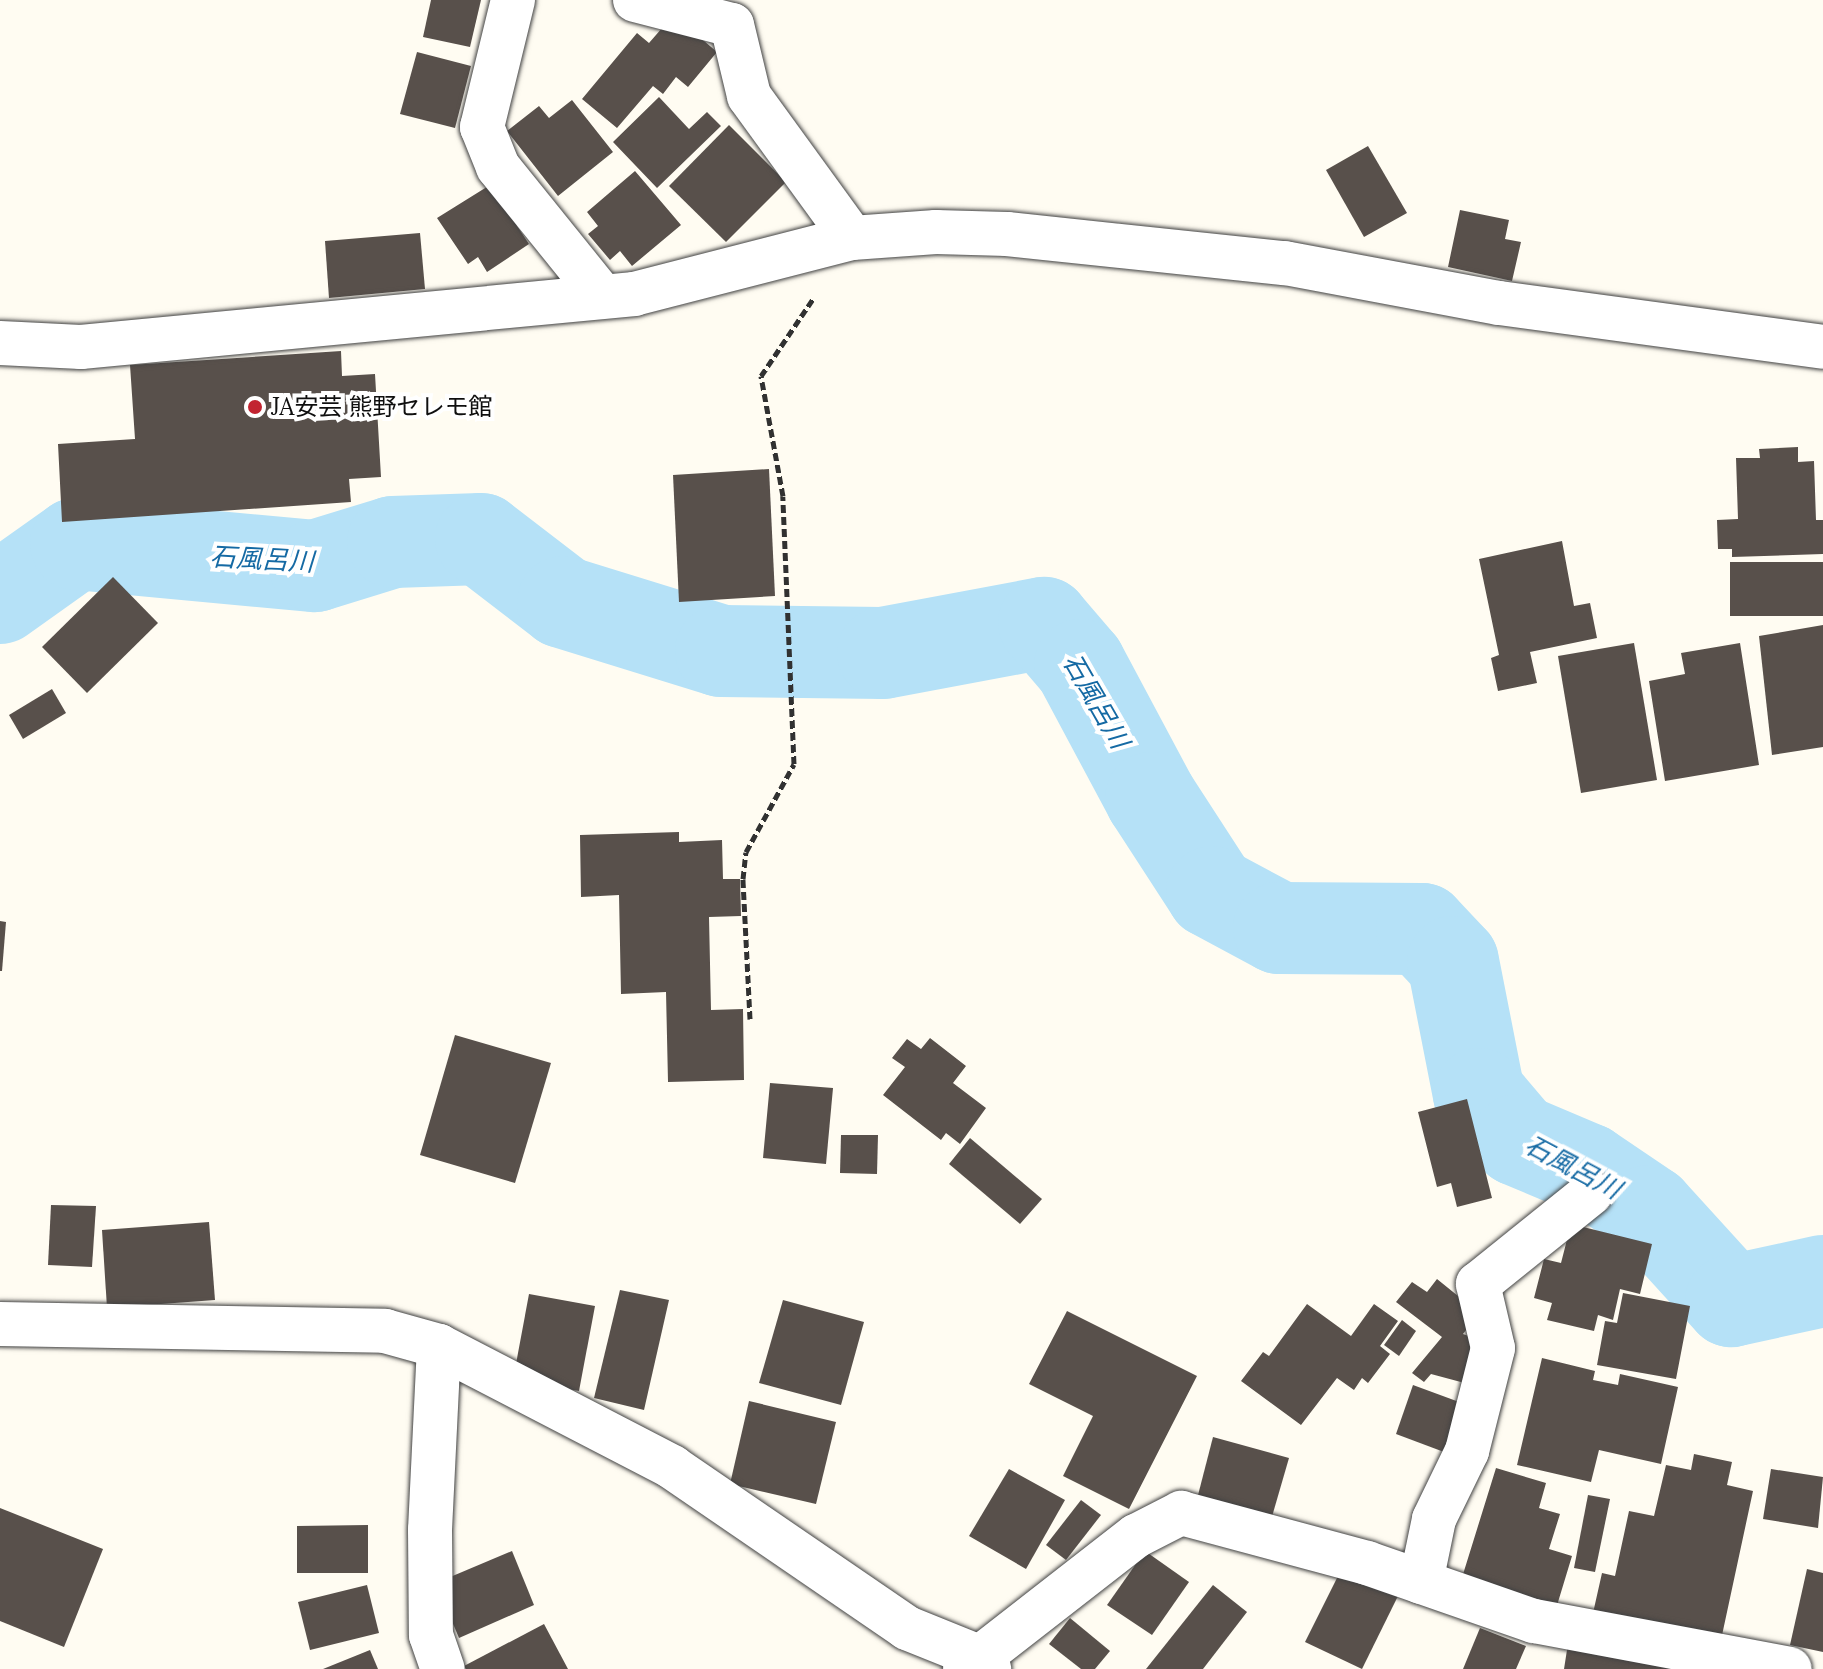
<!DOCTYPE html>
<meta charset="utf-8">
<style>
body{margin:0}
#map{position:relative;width:1823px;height:1669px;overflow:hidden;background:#fffcf2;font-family:Lora,"Noto Sans JP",serif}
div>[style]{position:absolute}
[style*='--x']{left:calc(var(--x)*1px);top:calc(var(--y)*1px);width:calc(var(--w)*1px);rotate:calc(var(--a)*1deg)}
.river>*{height:92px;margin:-46px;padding:0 46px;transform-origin:46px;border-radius:46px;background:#b5e1f7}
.building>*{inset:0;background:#58504b}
.path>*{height:5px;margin-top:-2.5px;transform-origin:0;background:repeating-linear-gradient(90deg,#313131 0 8px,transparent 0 12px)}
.roads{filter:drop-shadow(0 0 2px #424242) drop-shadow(0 0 2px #424242)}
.minor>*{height:44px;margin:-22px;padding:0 22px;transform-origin:22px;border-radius:22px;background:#fff}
.dots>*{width:22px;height:22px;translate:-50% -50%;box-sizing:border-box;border:4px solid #fff;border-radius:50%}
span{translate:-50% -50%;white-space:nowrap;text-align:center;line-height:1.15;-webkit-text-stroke:8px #fff;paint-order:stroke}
.poi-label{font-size:24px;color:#0f0f0f}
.left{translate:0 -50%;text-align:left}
.water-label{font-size:26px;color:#156aa4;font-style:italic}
</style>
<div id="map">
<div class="river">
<div style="--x:0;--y:598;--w:93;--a:-35.4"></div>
<div style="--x:76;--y:544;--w:240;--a:5.3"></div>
<div style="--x:315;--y:566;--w:82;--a:-17.1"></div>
<div style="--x:393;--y:542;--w:88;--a:-2"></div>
<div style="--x:481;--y:539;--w:103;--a:37.5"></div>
<div style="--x:563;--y:602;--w:165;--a:17.2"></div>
<div style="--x:721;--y:651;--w:162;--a:0.7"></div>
<div style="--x:883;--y:653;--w:164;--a:-10.6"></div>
<div style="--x:1044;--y:623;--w:55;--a:49.4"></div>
<div style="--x:1080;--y:665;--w:151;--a:61.9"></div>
<div style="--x:1151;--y:798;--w:112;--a:57"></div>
<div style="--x:1212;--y:892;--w:76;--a:28.2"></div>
<div style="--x:1279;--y:928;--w:143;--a:0.4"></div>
<div style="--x:1422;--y:929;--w:45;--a:46.8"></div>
<div style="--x:1453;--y:962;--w:135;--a:78.9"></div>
<div style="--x:1479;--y:1094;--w:60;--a:49.7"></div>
<div style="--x:1518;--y:1140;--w:75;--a:22.8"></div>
<div style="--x:1587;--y:1169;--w:75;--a:34.1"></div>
<div style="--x:1649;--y:1211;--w:122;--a:47.7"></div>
<div style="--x:1731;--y:1301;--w:94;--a:-12.3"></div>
</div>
<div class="building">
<div style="clip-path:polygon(431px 0,481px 0,470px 47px,423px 37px)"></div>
<div style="clip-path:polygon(669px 20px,690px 29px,717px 52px,688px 87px,676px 77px,663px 94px,653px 86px,617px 128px,582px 99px,637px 33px,649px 43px)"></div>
<div style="clip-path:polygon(417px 52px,471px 66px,455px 128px,400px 114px)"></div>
<div style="clip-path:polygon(659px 97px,689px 129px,707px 112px,721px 126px,657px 188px,613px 142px)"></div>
<div style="clip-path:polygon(572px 100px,613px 152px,558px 196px,507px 131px,539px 106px,549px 118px)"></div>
<div style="clip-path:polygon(729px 125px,786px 182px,726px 242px,669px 186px)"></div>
<div style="clip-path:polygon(1368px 146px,1407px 213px,1364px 237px,1326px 170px)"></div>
<div style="clip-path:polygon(635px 171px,681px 225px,632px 266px,620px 251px,610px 260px,588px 234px,598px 226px,587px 212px)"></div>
<div style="clip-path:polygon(490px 185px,529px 244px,487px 272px,478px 257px,468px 264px,437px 218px)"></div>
<div style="clip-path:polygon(1460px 210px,1509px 220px,1505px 239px,1521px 242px,1512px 281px,1448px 267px)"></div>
<div style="clip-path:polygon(420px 233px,425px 289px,329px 298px,325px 241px)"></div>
<div style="clip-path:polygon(341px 351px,342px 376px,375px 374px,381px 477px,349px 479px,351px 502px,62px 522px,58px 444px,135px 439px,130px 365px)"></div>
<div style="clip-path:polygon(1798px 447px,1798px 462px,1814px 461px,1816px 520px,1823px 520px,1823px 554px,1732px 557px,1732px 549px,1718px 549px,1717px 520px,1738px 519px,1736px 458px,1760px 458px,1759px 449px)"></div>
<div style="clip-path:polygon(769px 469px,775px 596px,679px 602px,673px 475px)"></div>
<div style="clip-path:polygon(1562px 541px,1574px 606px,1590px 603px,1597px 638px,1530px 652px,1537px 683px,1498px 691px,1491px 658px,1499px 655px,1479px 559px)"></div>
<div style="clip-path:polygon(1730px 562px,1823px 562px,1823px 616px,1730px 616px)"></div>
<div style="clip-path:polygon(113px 577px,158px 623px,87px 693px,42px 647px)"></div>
<div style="clip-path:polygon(1823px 625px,1823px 747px,1772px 755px,1759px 636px)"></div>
<div style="clip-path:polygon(1634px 643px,1657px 780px,1581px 793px,1558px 656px)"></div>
<div style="clip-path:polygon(1740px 643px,1759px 765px,1665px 781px,1649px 681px,1685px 674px,1681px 653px)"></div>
<div style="clip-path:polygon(52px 689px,66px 713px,23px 739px,9px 715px)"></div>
<div style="clip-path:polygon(679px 832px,679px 842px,722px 840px,723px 879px,740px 879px,741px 916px,709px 917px,711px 1010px,743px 1009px,744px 1080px,668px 1082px,666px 992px,621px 994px,619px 895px,581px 897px,580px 835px)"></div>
<div style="clip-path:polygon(0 921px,6px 922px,2px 971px,0 971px)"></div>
<div style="clip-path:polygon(455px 1035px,551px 1063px,515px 1183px,420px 1155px)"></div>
<div style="clip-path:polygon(930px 1038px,966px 1066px,953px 1083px,986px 1108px,960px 1144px,946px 1133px,941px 1140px,883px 1095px,905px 1067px,892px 1058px,907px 1039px,921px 1049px)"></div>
<div style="clip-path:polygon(770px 1083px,833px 1088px,826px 1164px,763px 1158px)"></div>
<div style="clip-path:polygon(1467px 1099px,1492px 1198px,1457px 1207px,1451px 1183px,1437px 1187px,1418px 1112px)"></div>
<div style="clip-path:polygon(841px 1135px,878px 1135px,877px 1174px,840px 1173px)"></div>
<div style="clip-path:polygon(970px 1138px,1042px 1199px,1020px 1224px,949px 1164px)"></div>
<div style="clip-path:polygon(51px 1205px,96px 1206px,92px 1267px,48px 1265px)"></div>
<div style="clip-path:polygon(209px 1222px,215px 1300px,107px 1308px,102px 1230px)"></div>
<div style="clip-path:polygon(1571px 1224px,1652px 1244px,1640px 1294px,1620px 1289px,1613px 1320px,1598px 1315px,1594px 1331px,1547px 1320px,1552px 1303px,1534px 1298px,1544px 1259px,1561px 1263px)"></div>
<div style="clip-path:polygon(1437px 1279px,1479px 1313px,1463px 1334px,1485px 1342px,1472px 1385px,1431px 1374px,1424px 1382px,1412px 1373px,1442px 1337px,1396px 1302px,1412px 1282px,1427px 1292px)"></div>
<div style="clip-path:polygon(620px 1290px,669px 1300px,644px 1410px,594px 1398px)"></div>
<div style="clip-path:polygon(1623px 1293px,1690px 1306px,1676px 1379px,1597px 1365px,1605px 1321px,1617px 1323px)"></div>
<div style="clip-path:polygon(529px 1294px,595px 1306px,579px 1391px,513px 1380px)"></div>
<div style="clip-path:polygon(783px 1300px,864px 1322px,841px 1405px,759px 1383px)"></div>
<div style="clip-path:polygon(1307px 1304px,1351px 1336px,1374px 1304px,1398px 1321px,1380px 1346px,1390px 1354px,1368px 1383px,1362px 1378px,1354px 1390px,1337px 1378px,1301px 1425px,1241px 1381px,1263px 1352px,1269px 1356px)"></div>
<div style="clip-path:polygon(1067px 1311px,1197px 1376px,1129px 1509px,1063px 1476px,1093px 1416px,1029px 1384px)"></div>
<div style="clip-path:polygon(1402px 1320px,1416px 1331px,1399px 1356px,1384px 1345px)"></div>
<div style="clip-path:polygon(1542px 1358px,1595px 1371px,1593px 1380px,1618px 1385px,1620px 1374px,1678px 1387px,1661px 1464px,1599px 1450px,1591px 1482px,1517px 1465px)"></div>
<div style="clip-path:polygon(1413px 1385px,1470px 1406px,1452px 1455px,1396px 1434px)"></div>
<div style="clip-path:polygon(749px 1401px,836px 1422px,816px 1504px,730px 1484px)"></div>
<div style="clip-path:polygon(1213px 1437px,1289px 1458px,1271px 1520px,1197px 1499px)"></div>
<div style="clip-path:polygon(1694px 1454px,1732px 1462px,1727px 1485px,1753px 1491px,1721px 1640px,1593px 1613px,1602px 1573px,1615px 1576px,1629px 1511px,1654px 1516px,1666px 1465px,1691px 1470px)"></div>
<div style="clip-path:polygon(1496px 1468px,1546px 1483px,1539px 1508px,1560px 1514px,1549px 1549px,1572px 1556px,1555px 1612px,1460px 1584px)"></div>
<div style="clip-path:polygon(1009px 1469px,1065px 1500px,1026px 1569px,969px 1536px)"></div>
<div style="clip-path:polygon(1771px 1469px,1823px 1477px,1818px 1528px,1763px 1519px)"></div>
<div style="clip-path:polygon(1588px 1495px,1610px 1499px,1595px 1572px,1574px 1568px)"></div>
<div style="clip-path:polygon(1081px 1500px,1101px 1515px,1066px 1560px,1046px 1545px)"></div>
<div style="clip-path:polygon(0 1508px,103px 1549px,64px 1647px,0 1621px)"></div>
<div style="clip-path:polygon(368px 1525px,368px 1573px,297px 1573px,297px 1526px)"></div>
<div style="clip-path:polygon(512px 1551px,534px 1605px,459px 1638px,436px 1583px)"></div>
<div style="clip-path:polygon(1145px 1551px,1189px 1582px,1152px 1635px,1107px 1605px)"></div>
<div style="clip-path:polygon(1342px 1568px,1398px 1596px,1362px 1669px,1305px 1642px)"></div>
<div style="clip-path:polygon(1807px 1569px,1823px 1573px,1823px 1652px,1790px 1645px)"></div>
<div style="clip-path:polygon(367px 1585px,379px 1633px,310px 1650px,298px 1602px)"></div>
<div style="clip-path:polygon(1213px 1585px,1247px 1612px,1203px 1669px,1146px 1669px)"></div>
<div style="clip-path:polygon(1070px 1618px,1110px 1651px,1095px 1669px,1081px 1669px,1049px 1644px)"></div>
<div style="clip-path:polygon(544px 1624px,568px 1669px,466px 1669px,464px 1666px)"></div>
<div style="clip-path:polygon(1480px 1628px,1526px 1646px,1516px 1669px,1463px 1669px)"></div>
<div style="clip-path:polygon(1569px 1637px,1671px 1669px,1564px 1669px)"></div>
<div style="clip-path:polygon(370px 1650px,378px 1669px,323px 1669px)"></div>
</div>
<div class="path">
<div style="--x:750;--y:1019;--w:140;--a:-92.9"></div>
<div style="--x:743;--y:879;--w:27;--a:-84"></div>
<div style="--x:746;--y:852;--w:100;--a:-61.4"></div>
<div style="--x:794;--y:764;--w:268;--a:-92.4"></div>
<div style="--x:783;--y:496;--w:122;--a:-100.4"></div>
<div style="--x:761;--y:376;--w:93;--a:-56"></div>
</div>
<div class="roads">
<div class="minor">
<div style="--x:513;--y:0;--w:131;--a:103.7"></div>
<div style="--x:482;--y:127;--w:43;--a:68.2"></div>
<div style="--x:498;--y:167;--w:166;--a:51.1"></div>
<div style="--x:635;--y:0;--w:100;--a:14.5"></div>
<div style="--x:732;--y:25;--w:73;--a:76.5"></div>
<div style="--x:749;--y:96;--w:175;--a:54"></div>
<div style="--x:0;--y:343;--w:81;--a:2.8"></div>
<div style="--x:81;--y:347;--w:556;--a:-5.47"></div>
<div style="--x:634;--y:294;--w:225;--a:-14.4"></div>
<div style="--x:852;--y:238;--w:84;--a:-4.1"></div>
<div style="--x:936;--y:232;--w:71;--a:1.6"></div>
<div style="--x:1007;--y:234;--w:280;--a:6"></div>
<div style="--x:1285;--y:263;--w:218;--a:10.6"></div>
<div style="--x:1499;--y:303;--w:327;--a:7.7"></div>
<div style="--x:0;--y:1324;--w:385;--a:1"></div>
<div style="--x:385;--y:1331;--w:56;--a:15.5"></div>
<div style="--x:439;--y:1346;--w:263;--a:27.4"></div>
<div style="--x:672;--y:1467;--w:285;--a:34.4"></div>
<div style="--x:907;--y:1628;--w:78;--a:21.9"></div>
<div style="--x:979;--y:1657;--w:16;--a:50"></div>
<div style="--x:439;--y:1346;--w:184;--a:92.8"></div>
<div style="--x:430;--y:1530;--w:105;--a:89.5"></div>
<div style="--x:431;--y:1635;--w:36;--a:71"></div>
<div style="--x:1421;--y:1582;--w:64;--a:-78.3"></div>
<div style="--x:1434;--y:1519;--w:76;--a:-64.1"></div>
<div style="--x:1467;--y:1451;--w:106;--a:-75.8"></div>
<div style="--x:1493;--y:1348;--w:66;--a:-103.2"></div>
<div style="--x:1478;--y:1284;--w:145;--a:-38.8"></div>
<div style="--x:965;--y:1669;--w:217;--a:-37.9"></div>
<div style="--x:1136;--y:1536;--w:51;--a:-27.1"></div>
<div style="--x:1181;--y:1513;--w:193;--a:15"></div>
<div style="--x:1367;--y:1563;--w:177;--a:19.2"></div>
<div style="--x:1534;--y:1621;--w:260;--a:10.6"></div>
</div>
</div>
<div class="dots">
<div style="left:255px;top:407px;background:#c22431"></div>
</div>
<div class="poi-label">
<span class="left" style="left:271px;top:407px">JA安芸 熊野セレモ館</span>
</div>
<div class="water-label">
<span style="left:262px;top:559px;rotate:3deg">石風呂川</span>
<span style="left:1096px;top:701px;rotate:60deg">石風呂川</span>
<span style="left:1573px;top:1167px;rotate:28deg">石風呂川</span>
</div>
</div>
